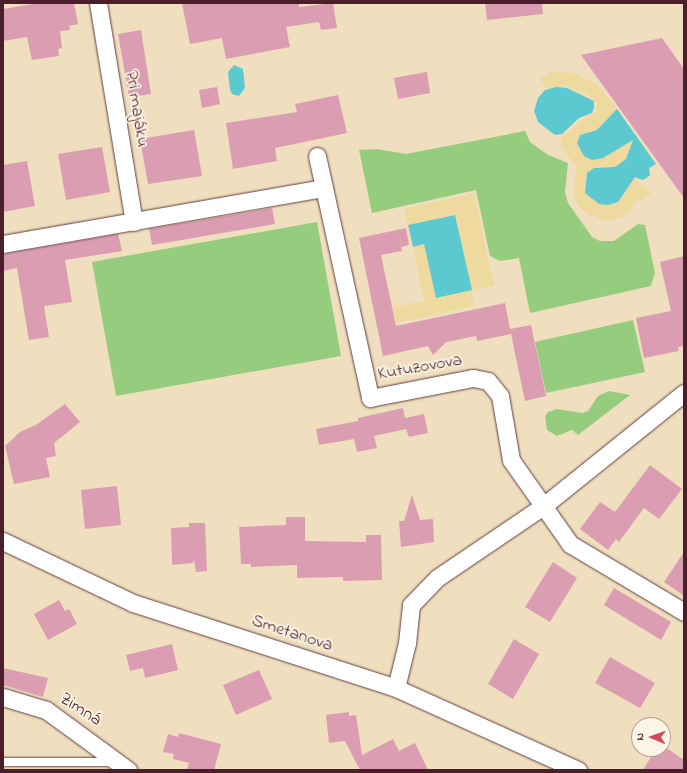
<!DOCTYPE html>
<meta charset="utf-8">
<style>
body{margin:0}
#map{position:relative;width:687px;height:773px;overflow:hidden;background:#efdfbe;font-family:"Indie Flower",sans-serif}
div>[style]{position:absolute}
[style*='--x']{left:calc(var(--x)*1px);top:calc(var(--y)*1px);width:calc(var(--w)*1px);rotate:calc(var(--a)*1deg)}
.green>*{inset:0;background:#96cc7e}
.sand>*{inset:0;background:#eeda9e}
.water>*{inset:0;background:#5cc9d1}
.building>*{inset:0;background:#db9db2}
.roads{filter:drop-shadow(0 0 1px #633c41) drop-shadow(0 0 1px #633c41)}
.service>*{height:8px;margin:-4px;padding:0 4px;transform-origin:4px;border-radius:4px;background:#fff}
.minor>*{height:17px;margin:-8.5px;padding:0 8.5px;transform-origin:8.5px;border-radius:8.5px;background:#fff}
span{translate:-50% -50%;white-space:nowrap;text-align:center;line-height:1.15;-webkit-text-stroke:3.5px #fcf5e5;paint-order:stroke}
.street-label{font-size:18px;color:#4a1f2b}
.frame{position:absolute;inset:0;border:4px solid #4a1f2b;pointer-events:none}
.north{position:absolute;left:631px;top:717px;width:40px;height:40px;box-sizing:border-box;background:#fcf5e5;border:1px solid #b59f9b;border-radius:50%;rotate:272deg;font-size:11px;font-weight:700;line-height:16px;text-align:center;color:#4a1f2b}
.north::after{content:'';display:block;margin:auto;width:14px;height:18px;background:#d1495b;clip-path:polygon(50% 0,100% 100%,50% 72%,0 100%)}
</style>
<div id="map">
<div class="green">
<div style="clip-path:polygon(525px 131px,530px 142px,548px 155px,568px 163px,565px 192px,568px 203px,592px 237px,600px 241px,614px 241px,638px 224px,645px 225px,655px 273px,651px 286px,530px 313px,519px 258px,500px 261px,490px 256px,476px 190px,372px 213px,359px 150px,377px 149px,406px 154px)"></div>
<div style="clip-path:polygon(317px 222px,341px 356px,116px 396px,92px 262px)"></div>
<div style="clip-path:polygon(633px 320px,645px 372px,546px 393px,535px 342px)"></div>
<div style="clip-path:polygon(609px 391px,630px 395px,578px 435px,572px 430px,557px 436px,547px 430px,545px 416px,548px 412px,557px 409px,582px 413px,588px 411px,598px 396px)"></div>
</div>
<div class="sand">
<div style="clip-path:polygon(551px 72px,574px 73px,593px 82px,601px 88px,617px 109px,603px 126px,597px 130px,587px 131px,603px 158px,633px 139px,626px 159px,615px 167px,594px 168px,623px 195px,635px 178px,651px 194px,636px 202px,623px 218px,604px 220px,590px 215px,578px 206px,574px 194px,576px 167px,561px 146px,561px 139px,580px 121px,596px 112px,597px 103px,588px 95px,564px 86px,545px 88px,540px 78px)"></div>
<div style="clip-path:polygon(474px 193px,494px 286px,472px 290px,455px 215px,408px 225px,404px 209px)"></div>
<div style="clip-path:polygon(424px 244px,436px 298px,471px 290px,474px 306px,396px 323px,392px 307px,424px 301px,413px 247px)"></div>
</div>
<div class="water">
<div style="clip-path:polygon(234px 65px,243px 69px,245px 88px,239px 96px,232px 94px,230px 90px,228px 72px)"></div>
<div style="clip-path:polygon(556px 87px,567px 88px,594px 101px,594px 108px,592px 113px,579px 118px,562px 134px,555px 135px,538px 122px,534px 111px,538px 98px,545px 90px)"></div>
<div style="clip-path:polygon(617px 109px,656px 164px,649px 168px,650px 175px,645px 179px,642px 180px,635px 177px,618px 202px,608px 205px,599px 204px,585px 193px,587px 173px,594px 168px,615px 167px,626px 159px,633px 140px,603px 158px,592px 160px,584px 156px,577px 143px,580px 135px,597px 130px)"></div>
<div style="clip-path:polygon(455px 215px,472px 290px,436px 298px,424px 244px,413px 247px,408px 225px)"></div>
</div>
<div class="building">
<div style="clip-path:polygon(39px 3px,74px 3px,78px 24px,69px 26px,70px 30px,60px 31px,62px 48px,58px 49px,59px 56px,32px 60px,27px 37px,3px 41px,3px 9px)"></div>
<div style="clip-path:polygon(182px 3px,299px 3px,299px 7px,333px 3px,337px 28px,321px 30px,319px 22px,286px 27px,290px 47px,226px 59px,222px 38px,190px 44px)"></div>
<div style="clip-path:polygon(485px 3px,542px 3px,543px 14px,487px 20px)"></div>
<div style="clip-path:polygon(141px 30px,151px 94px,129px 97px,118px 34px)"></div>
<div style="clip-path:polygon(662px 38px,684px 69px,684px 198px,581px 55px)"></div>
<div style="clip-path:polygon(427px 72px,430px 93px,398px 99px,394px 78px)"></div>
<div style="clip-path:polygon(217px 87px,220px 104px,202px 108px,199px 90px)"></div>
<div style="clip-path:polygon(338px 95px,347px 133px,275px 148px,277px 161px,233px 169px,226px 123px,297px 112px,295px 104px)"></div>
<div style="clip-path:polygon(194px 130px,202px 176px,148px 184px,140px 139px)"></div>
<div style="clip-path:polygon(102px 147px,110px 192px,66px 200px,58px 154px)"></div>
<div style="clip-path:polygon(27px 161px,35px 206px,3px 212px,3px 165px)"></div>
<div style="clip-path:polygon(272px 208px,275px 224px,152px 245px,149px 229px)"></div>
<div style="clip-path:polygon(406px 228px,409px 245px,401px 247px,402px 251px,381px 255px,396px 326px,505px 303px,510px 329px,531px 325px,546px 396px,525px 401px,511px 334px,477px 341px,476px 336px,446px 342px,433px 355px,428px 346px,383px 356px,359px 238px)"></div>
<div style="clip-path:polygon(118px 234px,122px 251px,65px 260px,72px 302px,44px 306px,49px 337px,29px 340px,17px 268px,3px 271px,3px 254px)"></div>
<div style="clip-path:polygon(684px 256px,684px 346px,678px 347px,679px 351px,644px 358px,636px 318px,671px 311px,660px 262px)"></div>
<div style="clip-path:polygon(65px 404px,80px 422px,54px 443px,56px 456px,46px 458px,50px 477px,14px 484px,5px 446px,20px 432px,36px 425px)"></div>
<div style="clip-path:polygon(403px 408px,405px 418px,424px 414px,428px 433px,409px 437px,406px 429px,374px 436px,377px 448px,357px 452px,354px 439px,319px 445px,316px 429px,358px 421px,358px 418px)"></div>
<div style="clip-path:polygon(650px 465px,682px 489px,659px 519px,644px 508px,619px 542px,616px 539px,608px 550px,580px 529px,600px 502px,615px 512px)"></div>
<div style="clip-path:polygon(117px 486px,121px 525px,85px 529px,81px 490px)"></div>
<div style="clip-path:polygon(412px 495px,420px 520px,433px 519px,434px 542px,401px 547px,399px 521px,404px 521px)"></div>
<div style="clip-path:polygon(286px 517px,305px 517px,305px 541px,366px 542px,366px 535px,381px 535px,382px 580px,343px 581px,343px 577px,297px 578px,297px 565px,251px 567px,251px 564px,241px 564px,239px 527px,286px 525px)"></div>
<div style="clip-path:polygon(189px 523px,205px 523px,207px 571px,196px 572px,194px 559px,193px 563px,172px 565px,171px 528px,189px 527px)"></div>
<div style="clip-path:polygon(684px 552px,684px 596px,664px 582px)"></div>
<div style="clip-path:polygon(553px 562px,577px 578px,550px 622px,525px 607px)"></div>
<div style="clip-path:polygon(614px 588px,671px 622px,661px 640px,604px 605px)"></div>
<div style="clip-path:polygon(59px 600px,65px 611px,69px 609px,77px 624px,48px 640px,34px 614px)"></div>
<div style="clip-path:polygon(514px 639px,539px 654px,513px 699px,488px 684px)"></div>
<div style="clip-path:polygon(172px 644px,178px 670px,145px 678px,143px 668px,130px 671px,126px 655px)"></div>
<div style="clip-path:polygon(610px 657px,655px 683px,640px 708px,595px 683px)"></div>
<div style="clip-path:polygon(3px 668px,48px 678px,43px 697px,3px 685px)"></div>
<div style="clip-path:polygon(259px 670px,272px 699px,236px 715px,223px 685px)"></div>
<div style="clip-path:polygon(349px 712px,349px 716px,356px 715px,362px 755px,393px 739px,399px 751px,415px 743px,428px 770px,360px 770px,345px 741px,329px 743px,326px 715px)"></div>
<div style="clip-path:polygon(179px 733px,221px 744px,214px 770px,187px 770px,189px 763px,173px 759px,174px 754px,163px 752px,168px 734px,178px 737px)"></div>
<div style="clip-path:polygon(656px 749px,668px 749px,684px 760px,684px 770px,643px 770px)"></div>
</div>
<div class="roads">
<div class="service">
<div style="--x:3;--y:762;--w:110;--a:0"></div>
</div>
<div class="minor">
<div style="--x:98;--y:3;--w:222;--a:80.7"></div>
<div style="--x:317;--y:156;--w:248;--a:77.6"></div>
<div style="--x:370;--y:398;--w:105;--a:-11"></div>
<div style="--x:473;--y:378;--w:15;--a:11"></div>
<div style="--x:488;--y:381;--w:19;--a:51"></div>
<div style="--x:500;--y:396;--w:65;--a:80.2"></div>
<div style="--x:511;--y:460;--w:103;--a:54.9"></div>
<div style="--x:570;--y:544;--w:133;--a:30.8"></div>
<div style="--x:3;--y:244;--w:326;--a:-9.9"></div>
<div style="--x:3;--y:541;--w:144;--a:25.5"></div>
<div style="--x:133;--y:603;--w:276;--a:17.9"></div>
<div style="--x:396;--y:688;--w:200;--a:24.3"></div>
<div style="--x:396;--y:688;--w:46;--a:-76.3"></div>
<div style="--x:407;--y:643;--w:38;--a:-84"></div>
<div style="--x:411;--y:605;--w:37;--a:-46"></div>
<div style="--x:437;--y:578;--w:127;--a:-34.1"></div>
<div style="--x:542;--y:507;--w:182;--a:-38.8"></div>
<div style="--x:3;--y:697;--w:45;--a:16.8"></div>
<div style="--x:46;--y:710;--w:102;--a:36.2"></div>
</div>
</div>
<div class="street-label">
<span style="left:136px;top:109px;rotate:81deg">Pri majáku</span>
<span style="left:420px;top:368px;rotate:-10deg">Kutuzovova</span>
<span style="left:292px;top:634px;rotate:18deg">Smetanova</span>
<span style="left:80px;top:710px;rotate:33deg">Zimná</span>
</div>
<div class="frame"></div>
<div class="north">N</div>
</div>
